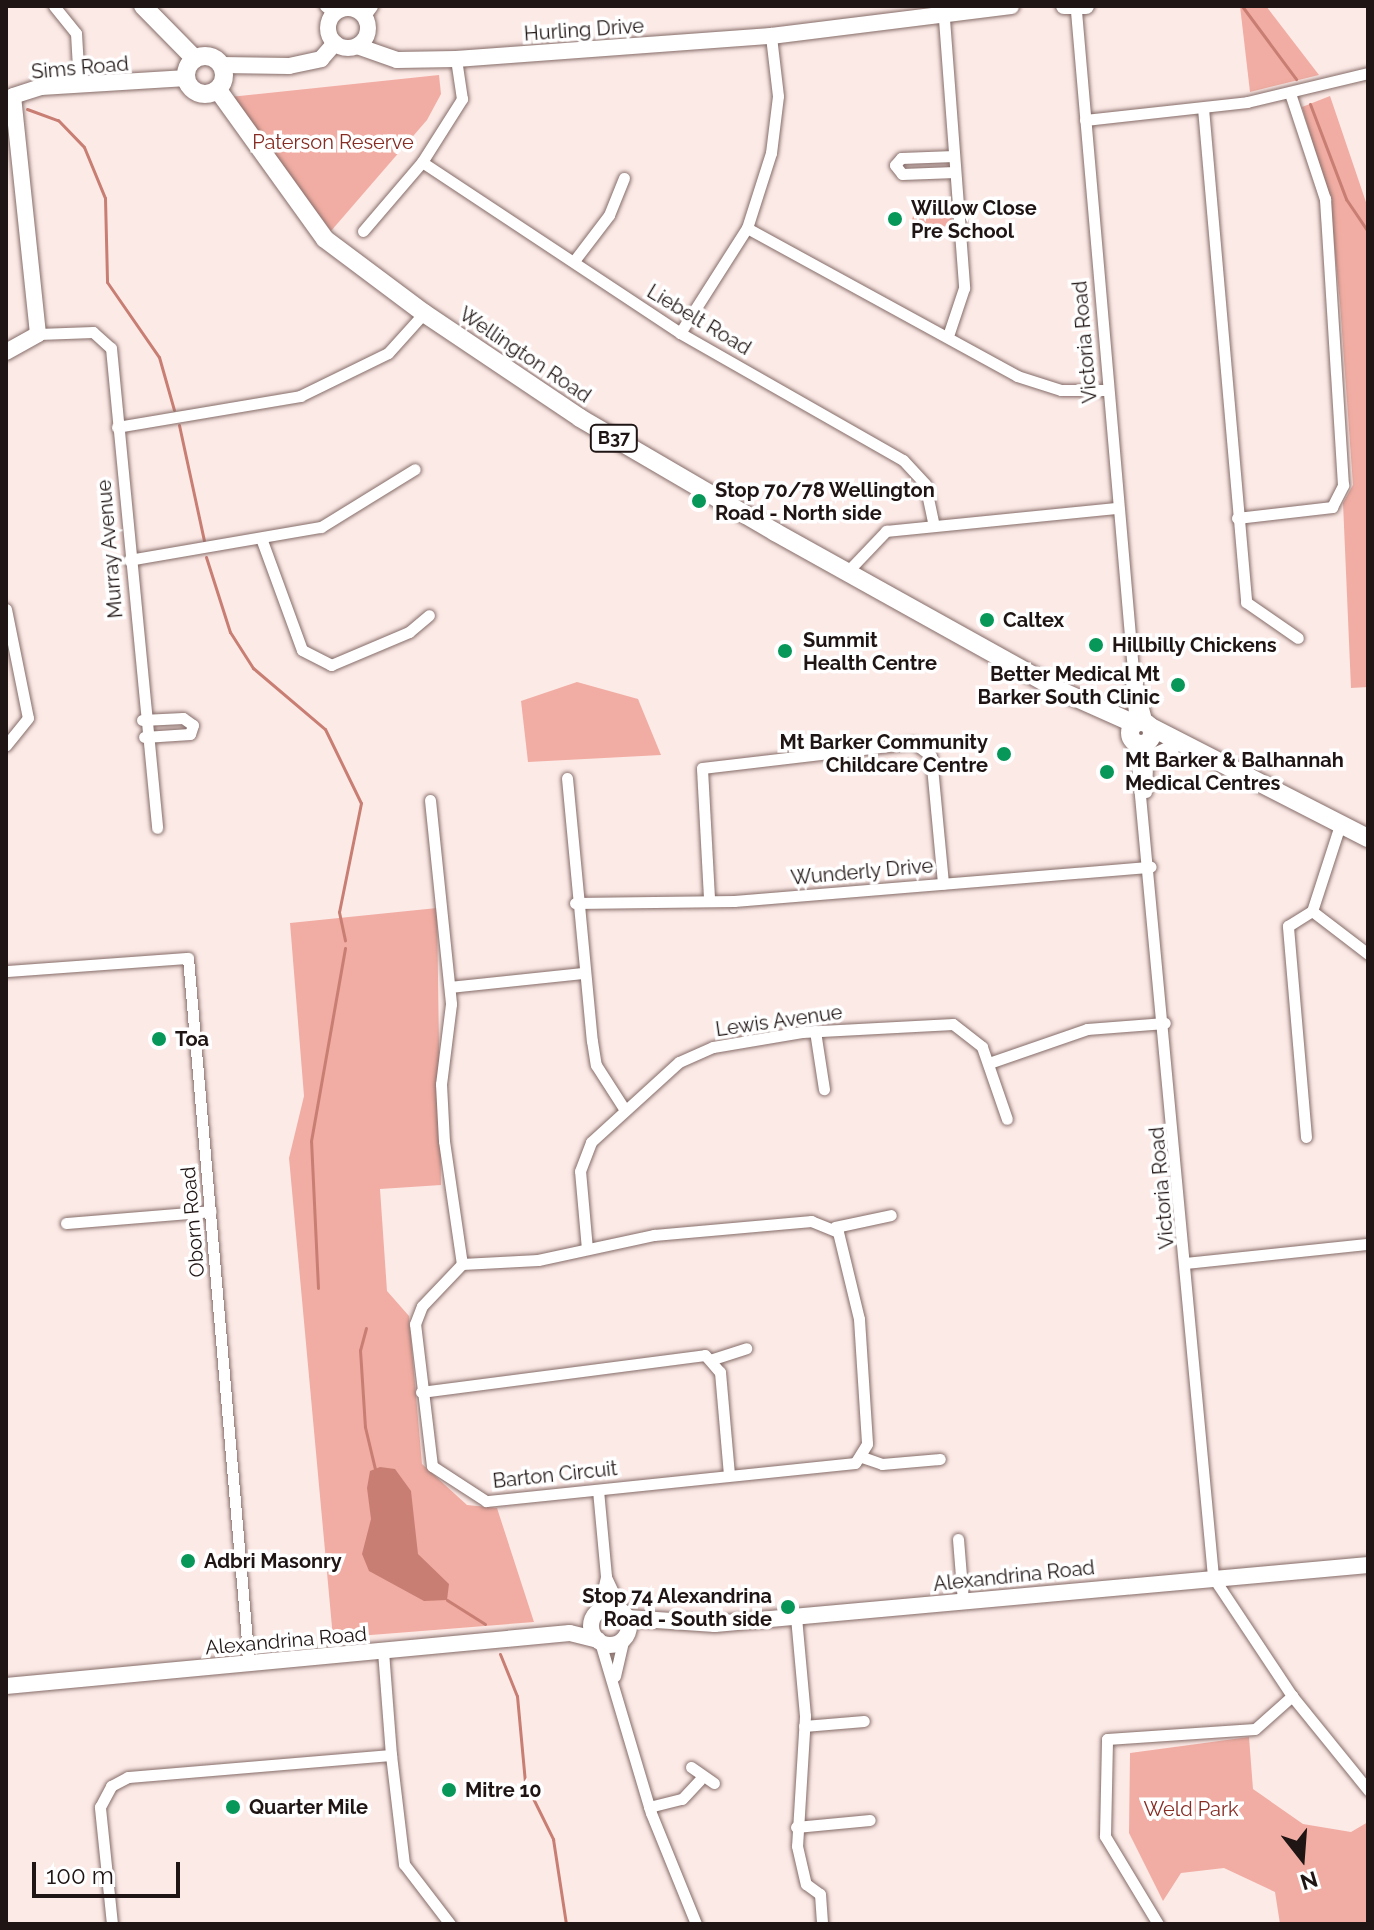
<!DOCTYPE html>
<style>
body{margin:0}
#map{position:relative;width:1374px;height:1930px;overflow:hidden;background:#fceae7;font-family:Raleway,sans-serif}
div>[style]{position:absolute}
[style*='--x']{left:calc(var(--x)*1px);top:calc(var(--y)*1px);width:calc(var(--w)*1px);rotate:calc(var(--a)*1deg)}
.green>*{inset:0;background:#f1ada3}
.water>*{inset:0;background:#c87e73}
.stream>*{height:3px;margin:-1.5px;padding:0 1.5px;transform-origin:1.5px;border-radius:1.5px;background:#c87e73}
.roads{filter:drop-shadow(0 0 2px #856c68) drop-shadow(0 0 2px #856c68)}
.street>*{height:11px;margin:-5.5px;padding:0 5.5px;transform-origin:5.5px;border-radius:5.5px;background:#fff}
.secondary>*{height:16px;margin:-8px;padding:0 8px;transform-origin:8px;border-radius:8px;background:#fff}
.secondary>.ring{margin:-8px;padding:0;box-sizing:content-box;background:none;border:16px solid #fff;border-radius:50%}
.primary>*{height:18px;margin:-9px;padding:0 9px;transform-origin:9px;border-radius:9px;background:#fff}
.primary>.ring{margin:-9px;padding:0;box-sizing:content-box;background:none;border:18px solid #fff;border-radius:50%}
.dots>*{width:22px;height:22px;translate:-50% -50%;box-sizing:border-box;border:4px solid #fff;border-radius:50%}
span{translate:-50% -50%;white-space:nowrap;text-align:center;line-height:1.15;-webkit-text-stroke:7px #fff;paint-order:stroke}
.shield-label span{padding:2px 6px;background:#fff;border:2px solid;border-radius:6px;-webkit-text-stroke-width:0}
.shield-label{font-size:18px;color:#1f1514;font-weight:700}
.street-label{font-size:20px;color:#1f1514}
.park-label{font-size:20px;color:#862c23}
.poi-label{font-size:20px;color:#1f1514;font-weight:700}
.left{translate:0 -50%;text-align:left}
.right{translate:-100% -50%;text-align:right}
.frame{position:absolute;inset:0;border:8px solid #1f1514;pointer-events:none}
.north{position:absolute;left:1262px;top:1818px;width:80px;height:80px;-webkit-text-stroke:6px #fff;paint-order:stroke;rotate:163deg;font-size:22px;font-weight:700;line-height:32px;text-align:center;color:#1f1514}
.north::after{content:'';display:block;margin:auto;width:28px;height:36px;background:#1f1514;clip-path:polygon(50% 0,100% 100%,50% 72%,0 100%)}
.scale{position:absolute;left:32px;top:1862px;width:148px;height:36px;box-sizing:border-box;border:4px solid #1f1514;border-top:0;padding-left:10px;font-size:24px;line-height:28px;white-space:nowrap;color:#1f1514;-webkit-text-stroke:6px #fff;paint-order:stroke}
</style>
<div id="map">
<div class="green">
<div style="clip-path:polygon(1240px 6px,1266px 6px,1319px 75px,1250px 92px)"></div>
<div style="clip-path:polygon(439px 75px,441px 94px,427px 120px,331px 231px,230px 97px)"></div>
<div style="clip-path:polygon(1330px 96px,1368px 208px,1368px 687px,1351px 688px,1343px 503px,1353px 485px,1340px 303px,1330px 202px,1302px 107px)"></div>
<div style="clip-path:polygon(951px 198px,952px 226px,910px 228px,917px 200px)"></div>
<div style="clip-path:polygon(577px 682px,638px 699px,661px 755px,528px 762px,521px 701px)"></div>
<div style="clip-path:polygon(437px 908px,441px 1185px,380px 1189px,387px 1291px,409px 1316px,422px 1464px,467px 1505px,497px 1508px,534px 1622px,333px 1638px,289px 1158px,304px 1096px,290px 923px)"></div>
<div style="clip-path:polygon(1249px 1737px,1253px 1789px,1303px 1824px,1351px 1832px,1368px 1822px,1368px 1924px,1280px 1924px,1275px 1892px,1224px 1868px,1181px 1873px,1163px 1901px,1129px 1833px,1130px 1753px)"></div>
</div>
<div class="water">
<div style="clip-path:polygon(380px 1467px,395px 1469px,411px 1491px,418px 1554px,449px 1584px,447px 1600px,424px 1601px,369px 1571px,362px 1554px,371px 1519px,367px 1488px,370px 1471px)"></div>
</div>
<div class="stream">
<div style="--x:1242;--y:6;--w:91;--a:53.5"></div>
<div style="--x:1310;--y:104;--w:102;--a:69.2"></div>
<div style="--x:1346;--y:199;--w:40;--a:56"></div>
<div style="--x:27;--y:109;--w:33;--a:20"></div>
<div style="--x:58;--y:120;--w:37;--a:46"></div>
<div style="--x:84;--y:147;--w:55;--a:67.6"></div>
<div style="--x:105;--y:198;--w:84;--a:88.6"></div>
<div style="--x:107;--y:282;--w:91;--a:55.3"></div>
<div style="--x:159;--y:357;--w:55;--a:74.2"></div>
<div style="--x:179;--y:425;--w:119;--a:77.8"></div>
<div style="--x:206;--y:557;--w:79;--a:72.3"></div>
<div style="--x:230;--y:632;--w:43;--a:57.4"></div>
<div style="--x:253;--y:668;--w:94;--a:40.3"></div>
<div style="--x:325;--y:729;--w:82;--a:64.1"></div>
<div style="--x:361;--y:803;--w:111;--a:101.4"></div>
<div style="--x:339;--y:912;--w:29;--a:78"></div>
<div style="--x:318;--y:1288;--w:147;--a:-92.7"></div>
<div style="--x:311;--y:1141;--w:196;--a:-80"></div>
<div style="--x:366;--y:1328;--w:23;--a:105"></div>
<div style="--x:360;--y:1350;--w:77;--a:86.3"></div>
<div style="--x:365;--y:1427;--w:43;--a:76.6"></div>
<div style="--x:447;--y:1600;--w:45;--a:32.3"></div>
<div style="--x:500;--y:1654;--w:45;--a:68"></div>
<div style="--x:517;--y:1696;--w:86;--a:84.7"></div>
<div style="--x:525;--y:1782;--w:64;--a:63.8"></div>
<div style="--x:553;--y:1839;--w:86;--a:81.3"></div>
</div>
<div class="roads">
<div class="street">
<div style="--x:54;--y:6;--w:35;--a:51"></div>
<div style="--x:76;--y:33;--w:52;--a:86.7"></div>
<div style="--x:325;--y:6;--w:11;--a:38"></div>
<div style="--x:354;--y:9;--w:4;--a:-56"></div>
<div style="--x:1076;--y:11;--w:662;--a:85.06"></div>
<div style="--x:1133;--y:671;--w:54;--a:74.9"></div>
<div style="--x:364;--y:17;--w:14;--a:-54"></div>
<div style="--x:944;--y:19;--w:270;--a:85.7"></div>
<div style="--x:964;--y:288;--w:47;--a:108.4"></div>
<div style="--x:1203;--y:108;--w:496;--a:85"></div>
<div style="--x:1246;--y:602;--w:63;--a:34.7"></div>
<div style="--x:1085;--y:120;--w:163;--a:-6.3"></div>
<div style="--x:1247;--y:102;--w:124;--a:-13.5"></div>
<div style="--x:954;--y:156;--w:53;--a:177.8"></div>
<div style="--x:901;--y:158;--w:9;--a:131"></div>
<div style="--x:895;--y:165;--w:11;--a:52"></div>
<div style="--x:902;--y:174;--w:53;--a:-2.2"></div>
<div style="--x:422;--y:162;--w:310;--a:33.5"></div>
<div style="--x:680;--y:333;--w:257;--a:29.7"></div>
<div style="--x:903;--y:460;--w:33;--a:47"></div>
<div style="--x:925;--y:484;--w:39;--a:78"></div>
<div style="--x:747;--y:228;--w:308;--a:28.7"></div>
<div style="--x:1017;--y:376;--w:46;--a:17.7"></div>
<div style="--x:1061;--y:390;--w:45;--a:0"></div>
<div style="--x:363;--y:231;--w:91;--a:-49.5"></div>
<div style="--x:422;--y:162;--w:75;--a:-57.6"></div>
<div style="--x:462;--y:99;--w:40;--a:-98.5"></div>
<div style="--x:574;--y:261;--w:58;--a:-52.7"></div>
<div style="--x:609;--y:215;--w:40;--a:-68"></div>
<div style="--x:680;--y:333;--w:125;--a:-57.5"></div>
<div style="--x:747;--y:228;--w:79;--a:-72.3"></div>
<div style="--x:771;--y:153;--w:57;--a:-83"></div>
<div style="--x:778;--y:96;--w:60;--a:-96.7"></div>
<div style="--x:38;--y:334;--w:55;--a:-2.1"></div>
<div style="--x:93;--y:332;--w:24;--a:42"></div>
<div style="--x:111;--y:348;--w:482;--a:84.5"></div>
<div style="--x:117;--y:427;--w:186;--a:-9.6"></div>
<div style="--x:300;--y:396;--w:98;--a:-26"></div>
<div style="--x:388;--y:353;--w:54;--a:-48"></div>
<div style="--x:1237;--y:518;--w:96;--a:-6.6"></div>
<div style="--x:1332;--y:507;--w:25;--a:-63"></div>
<div style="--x:1343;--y:485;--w:287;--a:-93.6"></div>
<div style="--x:1325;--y:199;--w:112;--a:-108.3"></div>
<div style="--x:261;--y:538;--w:119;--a:69.9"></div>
<div style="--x:302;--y:650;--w:33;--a:27"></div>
<div style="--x:331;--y:665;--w:85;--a:-22.9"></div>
<div style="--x:409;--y:632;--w:26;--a:-40"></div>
<div style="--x:129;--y:560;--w:195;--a:-9.8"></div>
<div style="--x:321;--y:527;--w:110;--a:-31.7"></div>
<div style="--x:847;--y:572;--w:57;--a:-46.4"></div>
<div style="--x:886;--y:531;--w:233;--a:-5.7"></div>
<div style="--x:6;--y:609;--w:111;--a:78.6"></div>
<div style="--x:28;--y:718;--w:35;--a:129"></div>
<div style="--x:1131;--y:680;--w:44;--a:84.8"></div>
<div style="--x:142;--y:720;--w:41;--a:-2.8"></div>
<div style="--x:183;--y:718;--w:12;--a:35"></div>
<div style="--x:193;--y:725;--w:9;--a:108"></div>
<div style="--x:190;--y:734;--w:46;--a:176.3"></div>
<div style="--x:1135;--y:742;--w:839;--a:84.66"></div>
<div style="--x:1213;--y:1577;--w:143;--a:56.4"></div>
<div style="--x:1292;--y:1696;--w:121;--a:51"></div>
<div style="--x:567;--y:778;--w:264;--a:84.6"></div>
<div style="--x:592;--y:1041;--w:24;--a:81"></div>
<div style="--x:596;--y:1065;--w:50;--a:57.3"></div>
<div style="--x:1146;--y:792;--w:51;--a:-87.8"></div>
<div style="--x:430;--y:800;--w:205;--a:84.1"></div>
<div style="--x:451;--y:1004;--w:81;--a:97.1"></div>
<div style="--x:441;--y:1084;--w:57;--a:87"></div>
<div style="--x:444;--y:1141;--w:124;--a:81.7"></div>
<div style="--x:1340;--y:825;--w:90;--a:108"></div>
<div style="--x:1312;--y:911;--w:71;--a:37.5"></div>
<div style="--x:709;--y:898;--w:130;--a:-93.1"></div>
<div style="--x:702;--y:768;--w:213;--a:-6.7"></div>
<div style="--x:914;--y:743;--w:21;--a:37"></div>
<div style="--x:931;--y:756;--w:128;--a:84.6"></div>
<div style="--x:575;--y:903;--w:159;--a:-0.7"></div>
<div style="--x:734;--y:901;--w:418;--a:-4.7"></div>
<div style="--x:6;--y:971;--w:182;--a:-4.1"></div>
<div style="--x:188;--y:958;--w:709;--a:85.06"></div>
<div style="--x:450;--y:987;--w:135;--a:-6"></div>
<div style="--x:815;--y:1031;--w:59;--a:81.2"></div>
<div style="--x:989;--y:1063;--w:104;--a:-19.1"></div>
<div style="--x:1087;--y:1029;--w:78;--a:-4.4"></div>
<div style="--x:1306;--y:1137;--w:212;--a:-94.9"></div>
<div style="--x:1288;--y:926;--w:28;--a:-32"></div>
<div style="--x:811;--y:1221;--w:29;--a:22"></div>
<div style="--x:838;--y:1232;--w:89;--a:76.4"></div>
<div style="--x:859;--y:1319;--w:125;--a:86.3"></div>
<div style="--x:867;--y:1444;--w:22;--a:122"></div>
<div style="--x:855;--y:1463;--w:371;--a:174.1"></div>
<div style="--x:486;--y:1501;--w:64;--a:-147.1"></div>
<div style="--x:432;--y:1466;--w:143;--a:-96.8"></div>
<div style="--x:415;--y:1324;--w:19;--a:-69"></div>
<div style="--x:422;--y:1306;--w:58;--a:-46.4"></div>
<div style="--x:462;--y:1264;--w:76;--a:-3"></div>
<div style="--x:538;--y:1260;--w:119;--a:-12.2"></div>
<div style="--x:654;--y:1235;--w:158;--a:-5.1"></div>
<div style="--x:66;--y:1223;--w:145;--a:-4.7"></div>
<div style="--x:835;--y:1227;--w:57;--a:-12.1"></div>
<div style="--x:587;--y:1249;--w:78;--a:-95.1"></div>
<div style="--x:580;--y:1171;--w:31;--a:-69"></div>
<div style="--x:591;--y:1142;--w:119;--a:-42.3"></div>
<div style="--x:679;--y:1062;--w:37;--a:-24"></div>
<div style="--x:713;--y:1047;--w:90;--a:-9.6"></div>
<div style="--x:802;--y:1032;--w:151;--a:-3"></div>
<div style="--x:953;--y:1024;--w:37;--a:38"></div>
<div style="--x:982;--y:1047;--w:76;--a:70.9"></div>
<div style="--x:1186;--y:1263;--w:183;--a:-6"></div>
<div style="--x:713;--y:1359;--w:35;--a:-18"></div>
<div style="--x:421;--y:1392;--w:286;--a:-7.4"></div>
<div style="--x:705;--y:1355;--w:23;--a:49"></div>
<div style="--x:720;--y:1372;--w:103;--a:85"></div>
<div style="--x:862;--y:1457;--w:21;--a:19"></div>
<div style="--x:882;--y:1464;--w:58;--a:-4.9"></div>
<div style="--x:598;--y:1490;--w:87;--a:84.7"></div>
<div style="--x:606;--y:1577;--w:35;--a:103"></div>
<div style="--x:958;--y:1539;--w:62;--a:85.4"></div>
<div style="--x:606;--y:1577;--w:38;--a:65"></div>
<div style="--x:796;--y:1617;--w:99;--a:84.8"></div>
<div style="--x:805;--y:1716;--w:130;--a:93.5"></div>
<div style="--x:797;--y:1846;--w:39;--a:77"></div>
<div style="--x:806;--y:1884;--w:17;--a:36"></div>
<div style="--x:820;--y:1894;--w:30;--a:86"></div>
<div style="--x:600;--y:1642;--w:178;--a:73.4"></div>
<div style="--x:651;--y:1813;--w:120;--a:67.9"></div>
<div style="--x:615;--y:1676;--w:39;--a:-77"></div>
<div style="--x:804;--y:1726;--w:60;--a:-4.8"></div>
<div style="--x:391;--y:1755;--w:110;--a:83.2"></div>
<div style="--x:404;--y:1864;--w:76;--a:52.5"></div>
<div style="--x:691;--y:1767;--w:28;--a:35"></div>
<div style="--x:649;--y:1807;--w:34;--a:-14"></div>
<div style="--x:682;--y:1799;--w:26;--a:-47"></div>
<div style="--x:796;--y:1827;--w:74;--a:-5.4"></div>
<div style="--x:112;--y:1924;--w:118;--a:-95.9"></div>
<div style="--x:100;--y:1807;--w:24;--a:-62"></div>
<div style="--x:111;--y:1786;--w:19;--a:-28"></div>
<div style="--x:128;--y:1777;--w:264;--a:-4.8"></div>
<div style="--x:391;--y:1755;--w:103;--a:-94.4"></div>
<div style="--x:1158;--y:1924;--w:103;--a:-121.1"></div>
<div style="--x:1105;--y:1836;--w:97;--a:-88.8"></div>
<div style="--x:1107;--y:1739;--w:148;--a:-3.9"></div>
<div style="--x:1255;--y:1729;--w:50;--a:-41.7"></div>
</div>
<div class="secondary">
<div style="--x:1064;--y:6;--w:22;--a:0"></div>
<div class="ring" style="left:328px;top:8px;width:24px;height:24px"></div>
<div style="--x:357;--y:46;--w:42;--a:19.3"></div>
<div style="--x:397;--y:60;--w:59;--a:-1"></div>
<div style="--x:456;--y:59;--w:316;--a:-4.2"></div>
<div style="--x:771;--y:36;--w:242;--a:-7.1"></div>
<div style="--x:221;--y:65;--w:68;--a:0.8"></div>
<div style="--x:289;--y:66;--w:33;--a:-12"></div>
<div style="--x:321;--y:59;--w:21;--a:-49"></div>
<div style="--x:6;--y:352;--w:37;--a:-29"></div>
<div style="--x:38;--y:334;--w:239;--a:-96"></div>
<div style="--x:13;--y:96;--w:29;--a:-18"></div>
<div style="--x:41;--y:87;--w:146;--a:-3.5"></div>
<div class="ring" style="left:591px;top:1607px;width:22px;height:22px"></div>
<div style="--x:627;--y:1618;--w:88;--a:3.9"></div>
<div style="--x:715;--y:1624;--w:656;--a:-5.16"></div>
<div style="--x:6;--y:1686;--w:566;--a:-5.37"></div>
<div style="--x:570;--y:1633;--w:29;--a:14"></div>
</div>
<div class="primary">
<div style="--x:143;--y:6;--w:74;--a:45.5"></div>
<div class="ring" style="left:186px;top:56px;width:20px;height:20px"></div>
<div style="--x:218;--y:90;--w:183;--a:54.3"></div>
<div style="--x:325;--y:239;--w:124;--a:36.8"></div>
<div style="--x:424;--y:313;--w:188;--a:33.9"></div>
<div style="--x:580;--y:418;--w:226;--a:30.3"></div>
<div style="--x:775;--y:532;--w:327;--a:29.1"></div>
<div style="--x:1061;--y:691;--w:81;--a:24"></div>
<div class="ring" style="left:1130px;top:722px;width:4px;height:4px"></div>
<div style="--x:1151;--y:727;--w:244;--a:27.1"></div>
<div style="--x:1149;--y:760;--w:23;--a:-25"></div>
</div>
</div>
<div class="dots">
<div style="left:895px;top:219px;background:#079758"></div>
<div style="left:699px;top:501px;background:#079758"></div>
<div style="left:987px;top:620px;background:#079758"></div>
<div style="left:1096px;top:645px;background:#079758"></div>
<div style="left:785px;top:651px;background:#079758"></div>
<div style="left:1178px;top:685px;background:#079758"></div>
<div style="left:1004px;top:754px;background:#079758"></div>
<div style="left:1107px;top:772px;background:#079758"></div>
<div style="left:159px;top:1039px;background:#079758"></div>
<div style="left:188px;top:1561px;background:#079758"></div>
<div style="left:788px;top:1607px;background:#079758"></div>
<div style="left:449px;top:1790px;background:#079758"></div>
<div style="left:233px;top:1807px;background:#079758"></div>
</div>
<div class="shield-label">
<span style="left:614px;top:438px">B37</span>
</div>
<div class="street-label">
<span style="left:584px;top:30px;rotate:-4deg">Hurling Drive</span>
<span style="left:80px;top:68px;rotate:-5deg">Sims Road</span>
<span style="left:699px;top:320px;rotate:31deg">Liebelt Road</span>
<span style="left:1085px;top:342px;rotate:-95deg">Victoria Road</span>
<span style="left:525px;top:355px;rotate:34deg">Wellington Road</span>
<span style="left:110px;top:549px;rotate:-95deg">Murray Avenue</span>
<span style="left:862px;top:872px;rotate:-5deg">Wunderly Drive</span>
<span style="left:779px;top:1021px;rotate:-8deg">Lewis Avenue</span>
<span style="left:1162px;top:1188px;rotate:-95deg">Victoria Road</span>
<span style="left:193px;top:1222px;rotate:-95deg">Oborn Road</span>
<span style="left:555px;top:1475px;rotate:-6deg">Barton Circuit</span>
<span style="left:1014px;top:1576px;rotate:-6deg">Alexandrina Road</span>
<span style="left:286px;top:1641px;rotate:-5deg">Alexandrina Road</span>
</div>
<div class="park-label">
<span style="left:333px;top:142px">Paterson Reserve</span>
<span style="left:1191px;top:1809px">Weld Park</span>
</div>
<div class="poi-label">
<span class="left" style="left:911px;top:220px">Willow Close<br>Pre School</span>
<span class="left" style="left:715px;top:502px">Stop 70/78 Wellington<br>Road - North side</span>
<span class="left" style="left:1003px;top:620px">Caltex</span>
<span class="left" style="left:803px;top:652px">Summit<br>Health Centre</span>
<span class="left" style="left:1112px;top:645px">Hillbilly Chickens</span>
<span class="right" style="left:1160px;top:686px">Better Medical Mt<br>Barker South Clinic</span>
<span class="right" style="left:988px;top:754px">Mt Barker Community<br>Childcare Centre</span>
<span class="left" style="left:1125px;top:772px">Mt Barker &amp; Balhannah<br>Medical Centres</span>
<span class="left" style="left:175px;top:1039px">Toa</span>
<span class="left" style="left:204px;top:1561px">Adbri Masonry</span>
<span class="right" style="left:772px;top:1608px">Stop 74 Alexandrina<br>Road - South side</span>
<span class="left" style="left:465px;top:1790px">Mitre 10</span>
<span class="left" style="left:249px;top:1807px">Quarter Mile</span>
</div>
<div class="frame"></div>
<div class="north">N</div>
<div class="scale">100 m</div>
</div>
